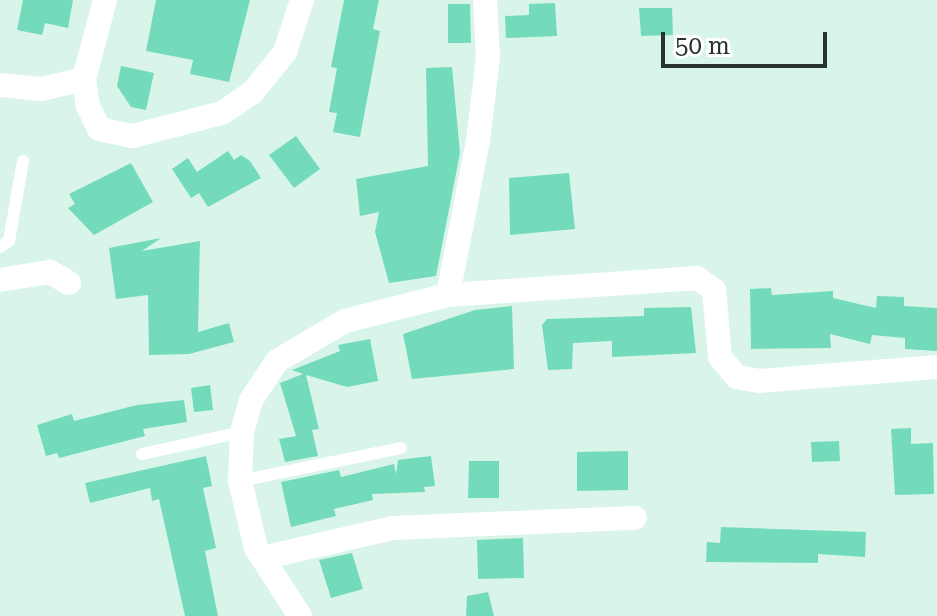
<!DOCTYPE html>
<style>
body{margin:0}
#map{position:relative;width:937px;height:616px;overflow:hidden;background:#d9f5ea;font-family:"Roboto Serif",serif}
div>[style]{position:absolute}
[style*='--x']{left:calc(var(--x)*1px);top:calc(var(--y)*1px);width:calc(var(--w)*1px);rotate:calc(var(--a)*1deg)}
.building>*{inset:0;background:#73dbbb}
.service>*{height:12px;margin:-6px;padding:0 6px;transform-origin:6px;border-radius:6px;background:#fff}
.minor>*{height:24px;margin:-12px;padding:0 12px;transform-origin:12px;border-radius:12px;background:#fff}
span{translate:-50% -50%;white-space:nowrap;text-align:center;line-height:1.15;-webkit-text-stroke:7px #fff;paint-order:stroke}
.scale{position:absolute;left:661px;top:32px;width:166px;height:36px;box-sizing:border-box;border:4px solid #28332f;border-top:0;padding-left:10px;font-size:24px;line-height:28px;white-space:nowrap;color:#28332f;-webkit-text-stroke:6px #fff;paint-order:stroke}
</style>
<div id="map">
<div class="building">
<div style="clip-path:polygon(23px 0,73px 0,68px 28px,45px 23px,42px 35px,17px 30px)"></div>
<div style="clip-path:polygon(156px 0,250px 0,229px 82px,190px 74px,193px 60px,146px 51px)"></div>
<div style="clip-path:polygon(344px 0,379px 0,373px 29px,380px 31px,360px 137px,333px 132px,337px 113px,329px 112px,337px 68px,331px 67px)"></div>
<div style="clip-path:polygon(555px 3px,557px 36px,506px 38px,505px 16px,529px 15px,529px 4px)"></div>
<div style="clip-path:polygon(448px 4px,470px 4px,471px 43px,448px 43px)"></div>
<div style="clip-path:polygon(639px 8px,672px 8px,673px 35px,641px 36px)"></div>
<div style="clip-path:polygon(121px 66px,154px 73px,146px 110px,131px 107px,117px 86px)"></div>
<div style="clip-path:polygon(452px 67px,460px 153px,436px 276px,389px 283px,375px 232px,379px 212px,360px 216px,356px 179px,428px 166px,426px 68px)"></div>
<div style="clip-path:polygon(296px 136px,320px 169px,294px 188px,269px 155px)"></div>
<div style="clip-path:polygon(228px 151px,234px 160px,241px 155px,250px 161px,261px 178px,208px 207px,199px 193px,191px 198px,172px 169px,188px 158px,197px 172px)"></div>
<div style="clip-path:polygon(131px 163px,153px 202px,94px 235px,68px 208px,75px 204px,69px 194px)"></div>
<div style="clip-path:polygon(569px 173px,575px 229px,510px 235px,509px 178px)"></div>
<div style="clip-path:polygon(161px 238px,142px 251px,200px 241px,198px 332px,229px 323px,234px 342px,189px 354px,149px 355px,148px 295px,116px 299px,109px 248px)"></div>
<div style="clip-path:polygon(771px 288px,772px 295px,833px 291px,833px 298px,876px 308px,877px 296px,904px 297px,904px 306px,937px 308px,937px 351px,905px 349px,905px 338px,872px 335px,870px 344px,830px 334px,831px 348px,751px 349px,750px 289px)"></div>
<div style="clip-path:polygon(512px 306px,514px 369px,412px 379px,403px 334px,475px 310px)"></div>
<div style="clip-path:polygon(691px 307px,696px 353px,612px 357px,612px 341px,573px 343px,572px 369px,548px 370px,542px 325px,547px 319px,644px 316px,644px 308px)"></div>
<div style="clip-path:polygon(370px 339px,378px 381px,347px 387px,306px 375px,319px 429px,312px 430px,318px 456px,285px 462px,279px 439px,296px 436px,280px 383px,303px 374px,292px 370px,340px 351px,338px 345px)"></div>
<div style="clip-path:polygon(210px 385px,213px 410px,194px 412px,191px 388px)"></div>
<div style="clip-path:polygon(184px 400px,187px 422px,143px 429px,145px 436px,59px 458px,57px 453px,46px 456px,37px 425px,72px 414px,74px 421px,137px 405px)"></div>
<div style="clip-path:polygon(911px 428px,911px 444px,933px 443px,934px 494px,895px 495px,891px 429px)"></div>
<div style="clip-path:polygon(839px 441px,840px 461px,812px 462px,811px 442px)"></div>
<div style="clip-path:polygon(628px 451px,628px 490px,577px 491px,577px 452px)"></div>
<div style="clip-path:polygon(206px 456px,212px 486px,203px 488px,216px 548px,205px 551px,218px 616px,185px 616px,159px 499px,152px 501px,150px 488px,90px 503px,85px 483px)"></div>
<div style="clip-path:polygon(431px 456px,435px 486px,424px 487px,425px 492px,372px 494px,373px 500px,334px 509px,336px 516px,291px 527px,281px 482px,339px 470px,341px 477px,394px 464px,396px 474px,398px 460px)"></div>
<div style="clip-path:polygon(469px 461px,499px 461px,499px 498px,468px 498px)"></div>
<div style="clip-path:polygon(721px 527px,866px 532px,865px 557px,818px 554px,818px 563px,706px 562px,707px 542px,720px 543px)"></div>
<div style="clip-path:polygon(523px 538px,524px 578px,478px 579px,477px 540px)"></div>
<div style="clip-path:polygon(352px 553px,363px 589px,331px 598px,319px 560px)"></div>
<div style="clip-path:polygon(488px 592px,494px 616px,466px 616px,467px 596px)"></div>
</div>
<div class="service">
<div style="--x:0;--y:247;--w:11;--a:-34"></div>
<div style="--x:9;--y:241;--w:81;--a:-80.1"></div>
<div style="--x:142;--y:454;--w:102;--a:-12.4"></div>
<div style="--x:240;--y:481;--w:164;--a:-11.6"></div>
</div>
<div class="minor">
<div style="--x:105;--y:0;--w:82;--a:104.9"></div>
<div style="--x:84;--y:79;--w:27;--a:82"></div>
<div style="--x:88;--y:106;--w:25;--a:64"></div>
<div style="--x:99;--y:129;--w:35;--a:12"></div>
<div style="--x:133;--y:136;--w:92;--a:-14.5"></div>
<div style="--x:222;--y:113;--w:36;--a:-34"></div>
<div style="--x:252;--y:93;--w:53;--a:-51.2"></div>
<div style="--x:285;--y:52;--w:55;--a:-71.9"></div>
<div style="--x:0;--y:85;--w:41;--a:5.6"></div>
<div style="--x:41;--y:89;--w:44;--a:-13.1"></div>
<div style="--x:0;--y:280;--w:51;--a:-9.1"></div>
<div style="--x:50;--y:272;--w:22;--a:30"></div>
<div style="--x:448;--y:295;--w:157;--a:-79"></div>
<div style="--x:478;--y:141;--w:85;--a:-83.2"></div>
<div style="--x:488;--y:57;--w:57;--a:-93"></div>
<div style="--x:262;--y:558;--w:134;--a:-12.9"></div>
<div style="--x:393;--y:528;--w:242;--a:-2.4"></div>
<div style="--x:300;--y:616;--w:81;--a:-122.9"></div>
<div style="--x:256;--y:548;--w:69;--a:-103.4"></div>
<div style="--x:240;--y:481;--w:49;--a:-87.7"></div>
<div style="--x:242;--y:432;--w:33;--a:-74"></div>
<div style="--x:251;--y:400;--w:47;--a:-56.3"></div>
<div style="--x:277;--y:361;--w:79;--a:-30.5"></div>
<div style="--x:345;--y:321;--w:106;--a:-14.2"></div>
<div style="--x:448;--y:295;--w:250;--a:-3.9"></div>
<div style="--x:697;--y:278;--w:21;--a:35"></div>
<div style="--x:714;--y:290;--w:67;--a:84.9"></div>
<div style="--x:720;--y:357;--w:26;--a:50"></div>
<div style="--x:737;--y:377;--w:22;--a:10"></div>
<div style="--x:759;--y:381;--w:179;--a:-4.5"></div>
</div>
<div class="scale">50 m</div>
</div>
